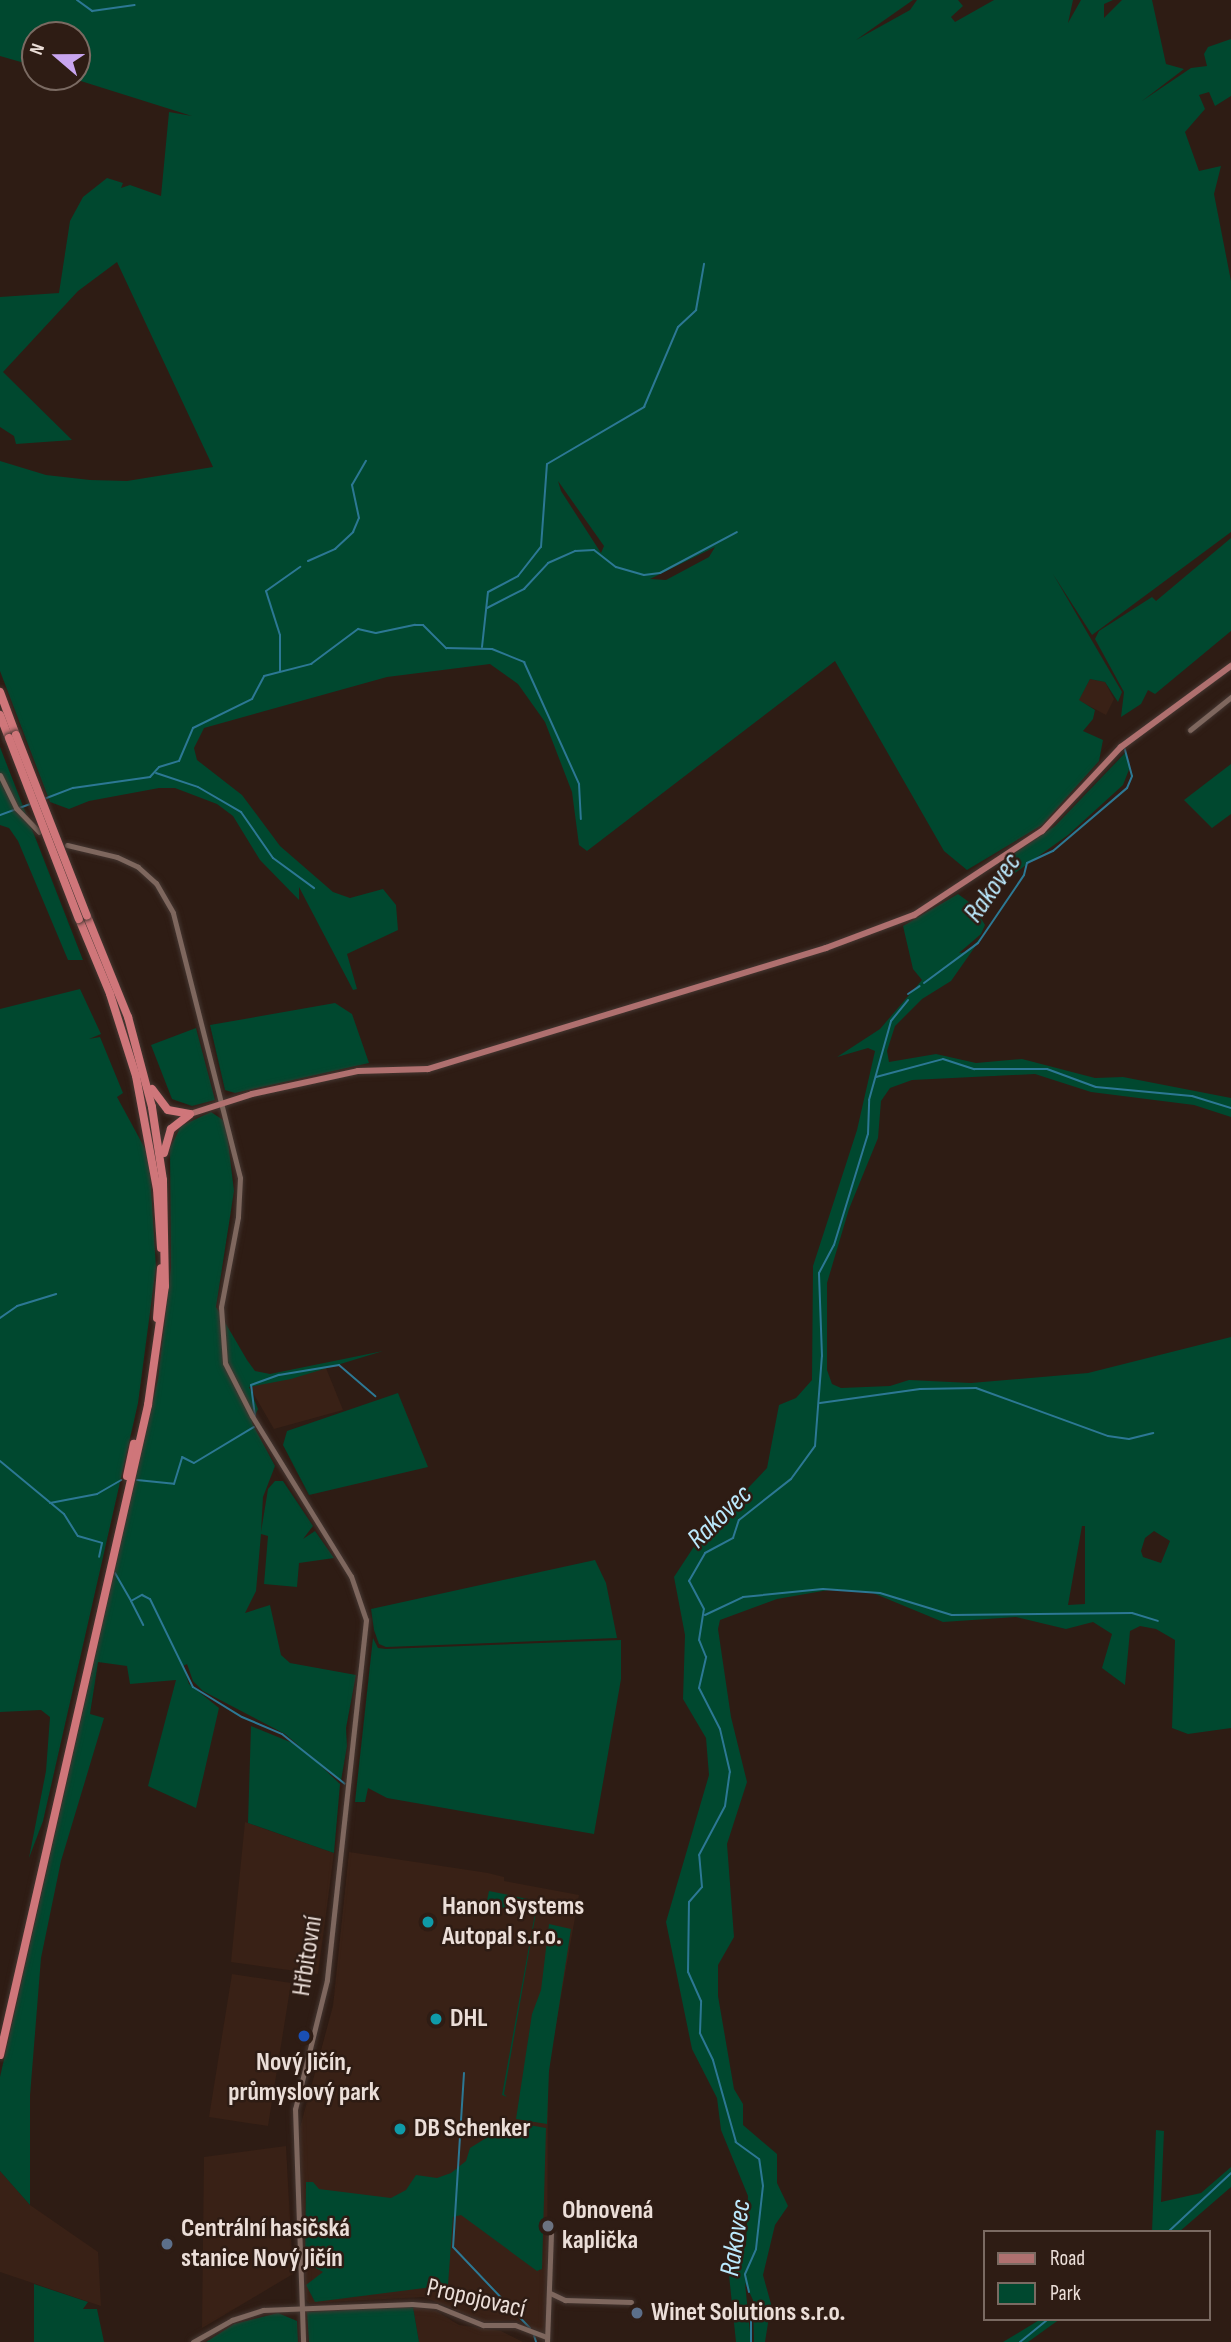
<!DOCTYPE html>
<meta charset="utf-8">
<style>
body{margin:0}
#map{position:relative;width:1231px;height:2342px;overflow:hidden;background:#2e1c14;font-family:"Sofia Sans Condensed",sans-serif}
div>[style]{position:absolute}
[style*='--x']{left:calc(var(--x)*1px);top:calc(var(--y)*1px);width:calc(var(--w)*1px);rotate:calc(var(--a)*1deg)}
.built>*{inset:0;background:#392116}
.green>*{inset:0;background:#00482f}
.stream>*{height:2px;margin:-1px;padding:0 1px;transform-origin:1px;border-radius:1px;background:#2c7894}
.roads{filter:drop-shadow(0 0 2px #443631) drop-shadow(0 0 2px #443631)}
.minor>*{height:5px;margin:-2.5px;padding:0 2.5px;transform-origin:2.5px;border-radius:2.5px;background:#7e675e}
.major>*{height:6px;margin:-3px;padding:0 3px;transform-origin:3px;border-radius:3px;background:#af706f}
.highway>*{height:8px;margin:-4px;padding:0 4px;transform-origin:4px;border-radius:4px;background:#cf767a}
.bridges{filter:drop-shadow(0 0 2px #443631) drop-shadow(0 0 2px #443631)}
.highway-bridge>*{height:8px;margin:-4px;padding:0 4px;transform-origin:4px;border-radius:4px;background:#cf767a}
.dots>*{width:19px;height:19px;translate:-50% -50%;box-sizing:border-box;border:4px solid #2e1c14;border-radius:50%}
span{translate:-50% -50%;white-space:nowrap;text-align:center;line-height:1.15;-webkit-text-stroke:5px #2e1c14;paint-order:stroke}
.poi-label{font-size:26px;color:#ebded8;font-weight:700}
.left{translate:0 -50%;text-align:left}
.street-label{font-size:26px;color:#ebded8}
.water-label{font-size:28px;color:#bbe9fd;font-style:italic}
.legend{position:absolute;left:983px;top:2230px;width:228px;height:91px;box-sizing:border-box;background:#2e1c14;border:2px solid #7a6a62;margin:0;padding:9px 12px;list-style:none;font-size:21px;color:#ebded8}
.legend li{display:flex;align-items:center;gap:14px;height:35px}
.legend b{width:35px;border:2px solid #7a6a62}
.north{position:absolute;left:21px;top:21px;width:70px;height:70px;box-sizing:border-box;background:#2e1c14;border:2px solid #7a6a62;border-radius:50%;rotate:290deg;font-size:19px;font-weight:700;line-height:28px;text-align:center;color:#ebded8}
.north::after{content:'';display:block;margin:auto;width:24px;height:32px;background:#c8a5ef;clip-path:polygon(50% 0,100% 100%,50% 72%,0 100%)}
</style>
<div id="map">
<div class="built">
<div style="clip-path:polygon(1090px 679px,1105px 682px,1114px 699px,1106px 715px,1078px 700px)"></div>
<div style="clip-path:polygon(326px 1368px,343px 1410px,274px 1429px,249px 1386px)"></div>
<div style="clip-path:polygon(245px 1822px,334px 1853px,318px 1974px,231px 1962px)"></div>
<div style="clip-path:polygon(349px 1852px,488px 1873px,504px 1877px,504px 1881px,579px 1895px,548px 2070px,547px 2335px,515px 2320px,484px 2322px,424px 2297px,309px 2303px,306px 2299px,298px 2135px,333px 2006px)"></div>
<div style="clip-path:polygon(232px 1974px,291px 1983px,268px 2126px,209px 2117px)"></div>
<div style="clip-path:polygon(286px 2146px,293px 2274px,202px 2328px,204px 2157px)"></div>
<div style="clip-path:polygon(0 2171px,30px 2205px,98px 2252px,101px 2306px,0 2272px)"></div>
<div style="clip-path:polygon(413px 2307px,436px 2311px,459px 2325px,501px 2331px,523px 2342px,419px 2342px)"></div>
</div>
<div class="green">
<div style="clip-path:polygon(evenodd,0 0,913px 0,856px 40px,910px 10px,917px 0,958px 0,963px 6px,951px 17px,955px 22px,994px 0,1073px 0,1068px 23px,1081px 0,1113px 0,1104px 4px,1104px 18px,1122px 0,1152px 0,1166px 64px,1184px 69px,1142px 101px,1191px 68px,1207px 66px,1204px 54px,1208px 47px,1231px 39px,1231px 96px,1215px 106px,1209px 92px,1199px 95px,1205px 109px,1185px 132px,1199px 171px,1221px 166px,1214px 194px,1231px 281px,1231px 532px,1092px 635px,1053px 574px,1122px 692px,1118px 702px,1105px 682px,1090px 679px,1079px 700px,1095px 710px,1093px 719px,1083px 731px,1103px 740px,1099px 761px,1042px 825px,967px 870px,944px 851px,835px 661px,587px 851px,579px 845px,572px 792px,545px 722px,518px 684px,490px 664px,387px 677px,204px 728px,194px 748px,197px 760px,242px 795px,280px 846px,333px 892px,350px 898px,383px 889px,396px 905px,398px 930px,347px 954px,357px 989px,353px 990px,299px 887px,299px 900px,260px 860px,233px 816px,217px 804px,175px 788px,159px 788px,89px 801px,69px 809px,50px 802px,0 671px,0 461px,46px 475px,90px 480px,127px 481px,213px 467px,117px 262px,78px 291px,3px 372px,72px 440px,16px 444px,14px 436px,0 427px,0 297px,59px 293px,70px 221px,83px 197px,107px 178px,123px 183px,121px 188px,130px 185px,161px 196px,169px 112px,192px 116px,68px 77px,77px 77px,77px 35px,35px 35px,35px 66px,0 56px,0 0,558px 481px,604px 546px,601px 553px,561px 491px,558px 481px,0 0,715px 547px,709px 557px,666px 580px,650px 579px,715px 547px)"></div>
<div style="clip-path:polygon(1231px 538px,1231px 631px,1155px 694px,1148px 690px,1141px 704px,1121px 717px,1124px 692px,1095px 639px,1099px 631px,1152px 597px,1156px 601px)"></div>
<div style="clip-path:polygon(0 747px,83px 960px,68px 960px,18px 841px,9px 828px,0 825px)"></div>
<div style="clip-path:polygon(1125px 753px,1130px 767px,1123px 785px,1068px 835px,1015px 873px,1006px 859px,1055px 826px)"></div>
<div style="clip-path:polygon(1231px 764px,1231px 814px,1212px 828px,1184px 800px)"></div>
<div style="clip-path:polygon(evenodd,958px 894px,973px 905px,985px 925px,981px 934px,959px 953px,967px 952px,984px 934px,951px 981px,922px 999px,895px 1026px,887px 1051px,889px 1062px,936px 1054px,976px 1063px,1022px 1059px,1095px 1078px,1123px 1077px,1231px 1098px,1231px 1117px,1194px 1105px,1091px 1092px,1035px 1074px,912px 1080px,890px 1088px,881px 1101px,878px 1138px,849px 1209px,827px 1283px,827px 1370px,832px 1384px,841px 1388px,890px 1386px,909px 1380px,971px 1383px,1088px 1373px,1231px 1337px,1231px 1728px,1188px 1734px,1172px 1728px,1175px 1640px,1156px 1629px,1140px 1626px,1130px 1631px,1125px 1685px,1102px 1668px,1112px 1634px,1093px 1622px,1066px 1629px,1016px 1617px,943px 1622px,873px 1593px,834px 1589px,777px 1599px,720px 1620px,718px 1629px,731px 1717px,747px 1782px,727px 1844px,734px 1937px,718px 1965px,718px 1996px,734px 2089px,743px 2104px,743px 2125px,777px 2154px,777px 2183px,788px 2206px,775px 2225px,763px 2275px,771px 2304px,765px 2342px,754px 2342px,753px 2300px,745px 2283px,751px 2342px,736px 2342px,729px 2275px,746px 2245px,748px 2196px,721px 2130px,717px 2098px,692px 2049px,666px 1922px,709px 1775px,706px 1738px,683px 1699px,685px 1635px,674px 1577px,697px 1542px,767px 1468px,779px 1405px,796px 1398px,812px 1380px,813px 1266px,857px 1130px,875px 1051px,868px 1048px,837px 1057px,880px 1029px,922px 980px,913px 969px,903px 926px,958px 894px,1085px 1526px,1085px 1604px,1068px 1605px,1082px 1526px,1085px 1526px,958px 894px,1154px 1531px,1170px 1541px,1161px 1563px,1143px 1557px,1141px 1551px,1145px 1538px,1154px 1531px)"></div>
<div style="clip-path:polygon(80px 989px,101px 1034px,89px 1039px,100px 1037px,123px 1093px,117px 1097px,149px 1156px,156px 1267px,138px 1403px,43px 1821px,29px 1858px,46px 1771px,50px 1717px,41px 1710px,0 1712px,0 1009px)"></div>
<div style="clip-path:polygon(335px 1003px,352px 1014px,369px 1063px,235px 1093px,225px 1090px,210px 1025px)"></div>
<div style="clip-path:polygon(196px 1028px,215px 1100px,192px 1106px,172px 1099px,151px 1045px)"></div>
<div style="clip-path:polygon(211px 1112px,223px 1120px,227px 1133px,234px 1191px,216px 1307px,247px 1360px,255px 1371px,270px 1374px,383px 1351px,291px 1379px,249px 1387px,258px 1409px,252px 1423px,275px 1466px,263px 1497px,261px 1532px,268px 1489px,275px 1481px,283px 1481px,313px 1526px,303px 1539px,315px 1531px,334px 1558px,299px 1563px,297px 1587px,264px 1584px,268px 1536px,261px 1534px,256px 1591px,245px 1613px,270px 1605px,281px 1655px,290px 1663px,356px 1675px,346px 1728px,347px 1746px,341px 1781px,285px 1734px,203px 1691px,193px 1681px,187px 1664px,183px 1666px,189px 1684px,219px 1708px,196px 1808px,148px 1786px,176px 1680px,130px 1684px,127px 1666px,98px 1662px,90px 1714px,104px 1718px,61px 1861px,41px 1958px,30px 2096px,30px 2205px,0 2171px,0 2077px,158px 1379px,171px 1268px,170px 1148px,181px 1126px)"></div>
<div style="clip-path:polygon(398px 1393px,428px 1467px,309px 1495px,283px 1445px,287px 1431px)"></div>
<div style="clip-path:polygon(595px 1560px,606px 1583px,617px 1638px,386px 1647px,379px 1644px,374px 1630px,371px 1609px)"></div>
<div style="clip-path:polygon(373px 1638px,378px 1648px,386px 1649px,621px 1640px,621px 1679px,594px 1834px,387px 1798px,368px 1788px,365px 1802px,355px 1802px)"></div>
<div style="clip-path:polygon(251px 1726px,300px 1746px,340px 1784px,334px 1853px,248px 1823px)"></div>
<div style="clip-path:polygon(489px 1891px,538px 1901px,504px 2094px,507px 2097px,502px 2095px,535px 1913px,486px 1905px)"></div>
<div style="clip-path:polygon(549px 1924px,571px 1929px,549px 2071px,547px 2124px,516px 2119px,532px 2014px,541px 1990px)"></div>
<div style="clip-path:polygon(512px 2122px,546px 2128px,542px 2269px,537px 2271px,461px 2215px,453px 2217px,448px 2285px,315px 2302px,306px 2285px,323px 2272px,305px 2262px,306px 2182px,313px 2182px,319px 2189px,391px 2198px,406px 2190px,416px 2175px,437px 2178px,451px 2173px,466px 2161px,470px 2148px)"></div>
<div style="clip-path:polygon(1156px 2130px,1164px 2131px,1161px 2202px,1201px 2193px,1231px 2167px,1231px 2187px,1179px 2232px,1152px 2232px)"></div>
<div style="clip-path:polygon(34px 2284px,88px 2302px,83px 2309px,97px 2309px,104px 2342px,34px 2342px)"></div>
<div style="clip-path:polygon(413px 2307px,419px 2342px,309px 2342px,307px 2312px)"></div>
<div style="clip-path:polygon(278px 2313px,297px 2321px,298px 2342px,206px 2342px,234px 2324px)"></div>
<div style="clip-path:polygon(1041px 2319px,1060px 2319px,1028px 2342px,1003px 2342px)"></div>
</div>
<div class="stream">
<div style="--x:77;--y:0;--w:19;--a:36"></div>
<div style="--x:92;--y:11;--w:43;--a:-7.9"></div>
<div style="--x:308;--y:561;--w:30;--a:-24"></div>
<div style="--x:335;--y:549;--w:25;--a:-43"></div>
<div style="--x:353;--y:532;--w:15;--a:-67"></div>
<div style="--x:359;--y:518;--w:34;--a:-102"></div>
<div style="--x:352;--y:485;--w:28;--a:-60"></div>
<div style="--x:487;--y:608;--w:42;--a:-27.2"></div>
<div style="--x:524;--y:589;--w:35;--a:-47"></div>
<div style="--x:548;--y:563;--w:30;--a:-24"></div>
<div style="--x:575;--y:551;--w:19;--a:-3"></div>
<div style="--x:594;--y:550;--w:28;--a:38"></div>
<div style="--x:616;--y:567;--w:29;--a:16"></div>
<div style="--x:644;--y:575;--w:16;--a:-7"></div>
<div style="--x:660;--y:573;--w:87;--a:-28"></div>
<div style="--x:482;--y:647;--w:55;--a:-83.8"></div>
<div style="--x:488;--y:592;--w:34;--a:-28"></div>
<div style="--x:518;--y:576;--w:37;--a:-52"></div>
<div style="--x:541;--y:547;--w:83;--a:-85.9"></div>
<div style="--x:547;--y:464;--w:113;--a:-30.4"></div>
<div style="--x:644;--y:407;--w:87;--a:-67"></div>
<div style="--x:678;--y:327;--w:25;--a:-43"></div>
<div style="--x:696;--y:310;--w:47;--a:-80.1"></div>
<div style="--x:280;--y:671;--w:36;--a:-90"></div>
<div style="--x:280;--y:635;--w:46;--a:-107.7"></div>
<div style="--x:266;--y:591;--w:42;--a:-35.2"></div>
<div style="--x:156;--y:773;--w:44;--a:18.4"></div>
<div style="--x:198;--y:787;--w:50;--a:30.2"></div>
<div style="--x:241;--y:812;--w:56;--a:55.2"></div>
<div style="--x:273;--y:858;--w:51;--a:36.2"></div>
<div style="--x:44;--y:799;--w:31;--a:-21"></div>
<div style="--x:73;--y:788;--w:78;--a:-8.1"></div>
<div style="--x:150;--y:777;--w:13;--a:-48"></div>
<div style="--x:159;--y:767;--w:21;--a:-17"></div>
<div style="--x:179;--y:761;--w:36;--a:-67"></div>
<div style="--x:193;--y:728;--w:66;--a:-26.2"></div>
<div style="--x:252;--y:699;--w:26;--a:-62"></div>
<div style="--x:264;--y:676;--w:49;--a:-14.3"></div>
<div style="--x:311;--y:664;--w:59;--a:-36.7"></div>
<div style="--x:358;--y:629;--w:18;--a:13"></div>
<div style="--x:376;--y:633;--w:40;--a:-12"></div>
<div style="--x:415;--y:625;--w:8;--a:0"></div>
<div style="--x:423;--y:625;--w:33;--a:45"></div>
<div style="--x:446;--y:648;--w:46;--a:1.2"></div>
<div style="--x:492;--y:649;--w:35;--a:22"></div>
<div style="--x:524;--y:662;--w:134;--a:65.7"></div>
<div style="--x:579;--y:784;--w:35;--a:87"></div>
<div style="--x:0;--y:815;--w:35;--a:-20"></div>
<div style="--x:924;--y:983;--w:67;--a:-36.5"></div>
<div style="--x:978;--y:943;--w:82;--a:-55.9"></div>
<div style="--x:1024;--y:875;--w:12;--a:-76"></div>
<div style="--x:1027;--y:863;--w:29;--a:-25"></div>
<div style="--x:1053;--y:851;--w:97;--a:-40.4"></div>
<div style="--x:1127;--y:788;--w:13;--a:-67"></div>
<div style="--x:1132;--y:776;--w:28;--a:-105"></div>
<div style="--x:908;--y:994;--w:14;--a:-34"></div>
<div style="--x:876;--y:1077;--w:69;--a:-15"></div>
<div style="--x:943;--y:1059;--w:33;--a:18"></div>
<div style="--x:974;--y:1069;--w:73;--a:0"></div>
<div style="--x:1047;--y:1069;--w:52;--a:20.2"></div>
<div style="--x:1096;--y:1087;--w:96;--a:5.4"></div>
<div style="--x:1192;--y:1096;--w:41;--a:17.1"></div>
<div style="--x:0;--y:1318;--w:21;--a:-35"></div>
<div style="--x:17;--y:1306;--w:41;--a:-17.1"></div>
<div style="--x:820;--y:1403;--w:101;--a:-8"></div>
<div style="--x:920;--y:1389;--w:56;--a:-1"></div>
<div style="--x:976;--y:1388;--w:140;--a:20"></div>
<div style="--x:1108;--y:1436;--w:21;--a:8"></div>
<div style="--x:1129;--y:1439;--w:25;--a:-14"></div>
<div style="--x:255;--y:1417;--w:32;--a:-97"></div>
<div style="--x:251;--y:1385;--w:30;--a:-20"></div>
<div style="--x:279;--y:1375;--w:61;--a:-9.5"></div>
<div style="--x:339;--y:1365;--w:48;--a:40.7"></div>
<div style="--x:0;--y:1461;--w:83;--a:39.6"></div>
<div style="--x:64;--y:1514;--w:26;--a:58"></div>
<div style="--x:78;--y:1536;--w:25;--a:16"></div>
<div style="--x:102;--y:1543;--w:14;--a:102"></div>
<div style="--x:137;--y:1480;--w:37;--a:6"></div>
<div style="--x:174;--y:1484;--w:28;--a:-73"></div>
<div style="--x:182;--y:1457;--w:13;--a:27"></div>
<div style="--x:194;--y:1463;--w:70;--a:-31"></div>
<div style="--x:50;--y:1503;--w:48;--a:-10.8"></div>
<div style="--x:97;--y:1494;--w:28;--a:-30"></div>
<div style="--x:115;--y:1573;--w:32;--a:60"></div>
<div style="--x:131;--y:1601;--w:13;--a:-29"></div>
<div style="--x:142;--y:1595;--w:9;--a:27"></div>
<div style="--x:150;--y:1599;--w:98;--a:64"></div>
<div style="--x:193;--y:1687;--w:57;--a:31.5"></div>
<div style="--x:242;--y:1717;--w:43;--a:23"></div>
<div style="--x:282;--y:1734;--w:80;--a:38.4"></div>
<div style="--x:131;--y:1601;--w:27;--a:63"></div>
<div style="--x:705;--y:1615;--w:42;--a:-25.3"></div>
<div style="--x:743;--y:1597;--w:80;--a:-5.7"></div>
<div style="--x:823;--y:1589;--w:57;--a:4"></div>
<div style="--x:880;--y:1593;--w:75;--a:17"></div>
<div style="--x:952;--y:1615;--w:180;--a:-0.6"></div>
<div style="--x:1132;--y:1613;--w:27;--a:17"></div>
<div style="--x:464;--y:2073;--w:174;--a:93.6"></div>
<div style="--x:453;--y:2247;--w:112;--a:46.5"></div>
<div style="--x:1168;--y:2232;--w:86;--a:-43.1"></div>
<div style="--x:749;--y:2292;--w:18;--a:-103"></div>
<div style="--x:745;--y:2274;--w:27;--a:-66"></div>
<div style="--x:756;--y:2249;--w:63;--a:-83.7"></div>
<div style="--x:763;--y:2186;--w:27;--a:-98"></div>
<div style="--x:759;--y:2159;--w:29;--a:-144"></div>
<div style="--x:736;--y:2142;--w:85;--a:-105.7"></div>
<div style="--x:713;--y:2060;--w:30;--a:-116"></div>
<div style="--x:700;--y:2033;--w:32;--a:-88"></div>
<div style="--x:701;--y:2001;--w:32;--a:-114"></div>
<div style="--x:688;--y:1972;--w:70;--a:-89.2"></div>
<div style="--x:689;--y:1902;--w:20;--a:-49"></div>
<div style="--x:702;--y:1887;--w:32;--a:-95"></div>
<div style="--x:699;--y:1855;--w:55;--a:-62"></div>
<div style="--x:725;--y:1806;--w:34;--a:-82"></div>
<div style="--x:730;--y:1772;--w:44;--a:-103.1"></div>
<div style="--x:720;--y:1729;--w:46;--a:-117.1"></div>
<div style="--x:699;--y:1688;--w:32;--a:-77"></div>
<div style="--x:706;--y:1657;--w:18;--a:-112"></div>
<div style="--x:699;--y:1640;--w:31;--a:-81"></div>
<div style="--x:704;--y:1609;--w:32;--a:-118"></div>
<div style="--x:689;--y:1581;--w:32;--a:-60"></div>
<div style="--x:705;--y:1553;--w:32;--a:-28"></div>
<div style="--x:733;--y:1538;--w:19;--a:-72"></div>
<div style="--x:739;--y:1520;--w:66;--a:-38.3"></div>
<div style="--x:791;--y:1479;--w:41;--a:-54"></div>
<div style="--x:815;--y:1446;--w:90;--a:-85.6"></div>
<div style="--x:822;--y:1356;--w:83;--a:-92.1"></div>
<div style="--x:819;--y:1273;--w:32;--a:-62"></div>
<div style="--x:834;--y:1245;--w:116;--a:-73"></div>
<div style="--x:868;--y:1134;--w:34;--a:-88"></div>
<div style="--x:869;--y:1100;--w:82;--a:-74.4"></div>
<div style="--x:891;--y:1021;--w:27;--a:-51"></div>
<div style="--x:533;--y:2332;--w:10;--a:73"></div>
<div style="--x:751;--y:2342;--w:24;--a:-90"></div>
<div style="--x:1020;--y:2342;--w:36;--a:-39"></div>
</div>
<div class="roads">
<div class="minor">
<div style="--x:1190;--y:730;--w:53;--a:-38.8"></div>
<div style="--x:0;--y:775;--w:37;--a:64"></div>
<div style="--x:16;--y:808;--w:33;--a:46"></div>
<div style="--x:67;--y:845;--w:51;--a:13.5"></div>
<div style="--x:117;--y:857;--w:23;--a:25"></div>
<div style="--x:138;--y:867;--w:24;--a:42"></div>
<div style="--x:156;--y:883;--w:34;--a:60"></div>
<div style="--x:173;--y:913;--w:273;--a:75.8"></div>
<div style="--x:240;--y:1178;--w:39;--a:93"></div>
<div style="--x:238;--y:1217;--w:92;--a:100.7"></div>
<div style="--x:221;--y:1307;--w:56;--a:85.9"></div>
<div style="--x:225;--y:1363;--w:59;--a:63"></div>
<div style="--x:252;--y:1416;--w:188;--a:58.3"></div>
<div style="--x:351;--y:1576;--w:46;--a:71.2"></div>
<div style="--x:366;--y:1620;--w:362;--a:96.2"></div>
<div style="--x:327;--y:1980;--w:133;--a:103.9"></div>
<div style="--x:295;--y:2109;--w:233;--a:88"></div>
<div style="--x:550;--y:2293;--w:17;--a:25"></div>
<div style="--x:565;--y:2300;--w:66;--a:1.7"></div>
<div style="--x:193;--y:2342;--w:45;--a:-29.4"></div>
<div style="--x:232;--y:2320;--w:33;--a:-18"></div>
<div style="--x:263;--y:2310;--w:149;--a:-2.3"></div>
<div style="--x:412;--y:2304;--w:24;--a:5"></div>
<div style="--x:436;--y:2306;--w:51;--a:22"></div>
<div style="--x:483;--y:2325;--w:32;--a:0"></div>
<div style="--x:515;--y:2325;--w:34;--a:21"></div>
<div style="--x:547;--y:2342;--w:110;--a:-87.9"></div>
</div>
<div class="major">
<div style="--x:190;--y:1114;--w:65;--a:-17.9"></div>
<div style="--x:252;--y:1094;--w:108;--a:-12.2"></div>
<div style="--x:358;--y:1071;--w:70;--a:-1.6"></div>
<div style="--x:428;--y:1069;--w:416;--a:-16.9"></div>
<div style="--x:826;--y:948;--w:94;--a:-20.6"></div>
<div style="--x:914;--y:915;--w:153;--a:-33.3"></div>
<div style="--x:1042;--y:831;--w:115;--a:-46.8"></div>
<div style="--x:1121;--y:747;--w:137;--a:-36.4"></div>
</div>
<div class="highway">
<div style="--x:0;--y:692;--w:46;--a:69.6"></div>
<div style="--x:0;--y:715;--w:25;--a:69"></div>
<div style="--x:79;--y:919;--w:81;--a:67.5"></div>
<div style="--x:110;--y:994;--w:86;--a:72.4"></div>
<div style="--x:136;--y:1076;--w:115;--a:79.5"></div>
<div style="--x:157;--y:1189;--w:59;--a:86.1"></div>
<div style="--x:152;--y:1089;--w:26;--a:53"></div>
<div style="--x:168;--y:1110;--w:22;--a:10"></div>
<div style="--x:164;--y:1153;--w:25;--a:-74"></div>
<div style="--x:171;--y:1129;--w:24;--a:-38"></div>
<div style="--x:157;--y:1318;--w:50;--a:-85.4"></div>
<div style="--x:127;--y:1476;--w:33;--a:-78"></div>
<div style="--x:0;--y:2055;--w:667;--a:-77.17"></div>
<div style="--x:148;--y:1405;--w:120;--a:-81.9"></div>
<div style="--x:165;--y:1286;--w:106;--a:-91.1"></div>
<div style="--x:163;--y:1180;--w:74;--a:-98.6"></div>
<div style="--x:152;--y:1107;--w:93;--a:-104.9"></div>
<div style="--x:128;--y:1017;--w:109;--a:-112.1"></div>
</div>
</div>
<div class="bridges">
<div class="highway-bridge">
<div style="--x:16;--y:735;--w:194;--a:68.6"></div>
<div style="--x:9;--y:738;--w:194;--a:68.9"></div>
</div>
</div>
<div class="dots">
<div style="left:428px;top:1922px;background:#0f9aa8"></div>
<div style="left:436px;top:2019px;background:#0f9aa8"></div>
<div style="left:304px;top:2036px;background:#1a4fb4"></div>
<div style="left:400px;top:2129px;background:#0f9aa8"></div>
<div style="left:548px;top:2226px;background:#6b7280"></div>
<div style="left:167px;top:2244px;background:#5c6f8a"></div>
<div style="left:637px;top:2313px;background:#5c6f8a"></div>
</div>
<div class="poi-label">
<span class="left" style="left:442px;top:1922px">Hanon Systems<br>Autopal s.r.o.</span>
<span class="left" style="left:450px;top:2019px">DHL</span>
<span style="left:304px;top:2078px">Nový Jičín,<br>průmyslový park</span>
<span class="left" style="left:414px;top:2129px">DB Schenker</span>
<span class="left" style="left:562px;top:2226px">Obnovená<br>kaplička</span>
<span class="left" style="left:181px;top:2244px">Centrální hasičská<br>stanice Nový Jičín</span>
<span class="left" style="left:651px;top:2313px">Winet Solutions s.r.o.</span>
</div>
<div class="street-label">
<span style="left:308px;top:1956px;rotate:-81deg">Hřbitovní</span>
<span style="left:476px;top:2299px;rotate:13deg">Propojovací</span>
</div>
<div class="water-label">
<span style="left:993px;top:888px;rotate:-55deg">Rakovec</span>
<span style="left:720px;top:1517px;rotate:-44deg">Rakovec</span>
<span style="left:736px;top:2238px;rotate:-81deg">Rakovec</span>
</div>
<ul class="legend">
<li><b style="height:9px;background:#af706f"></b>Road</li>
<li><b style="height:19px;background:#00482f"></b>Park</li>
</ul>
<div class="north">N</div>
</div>
